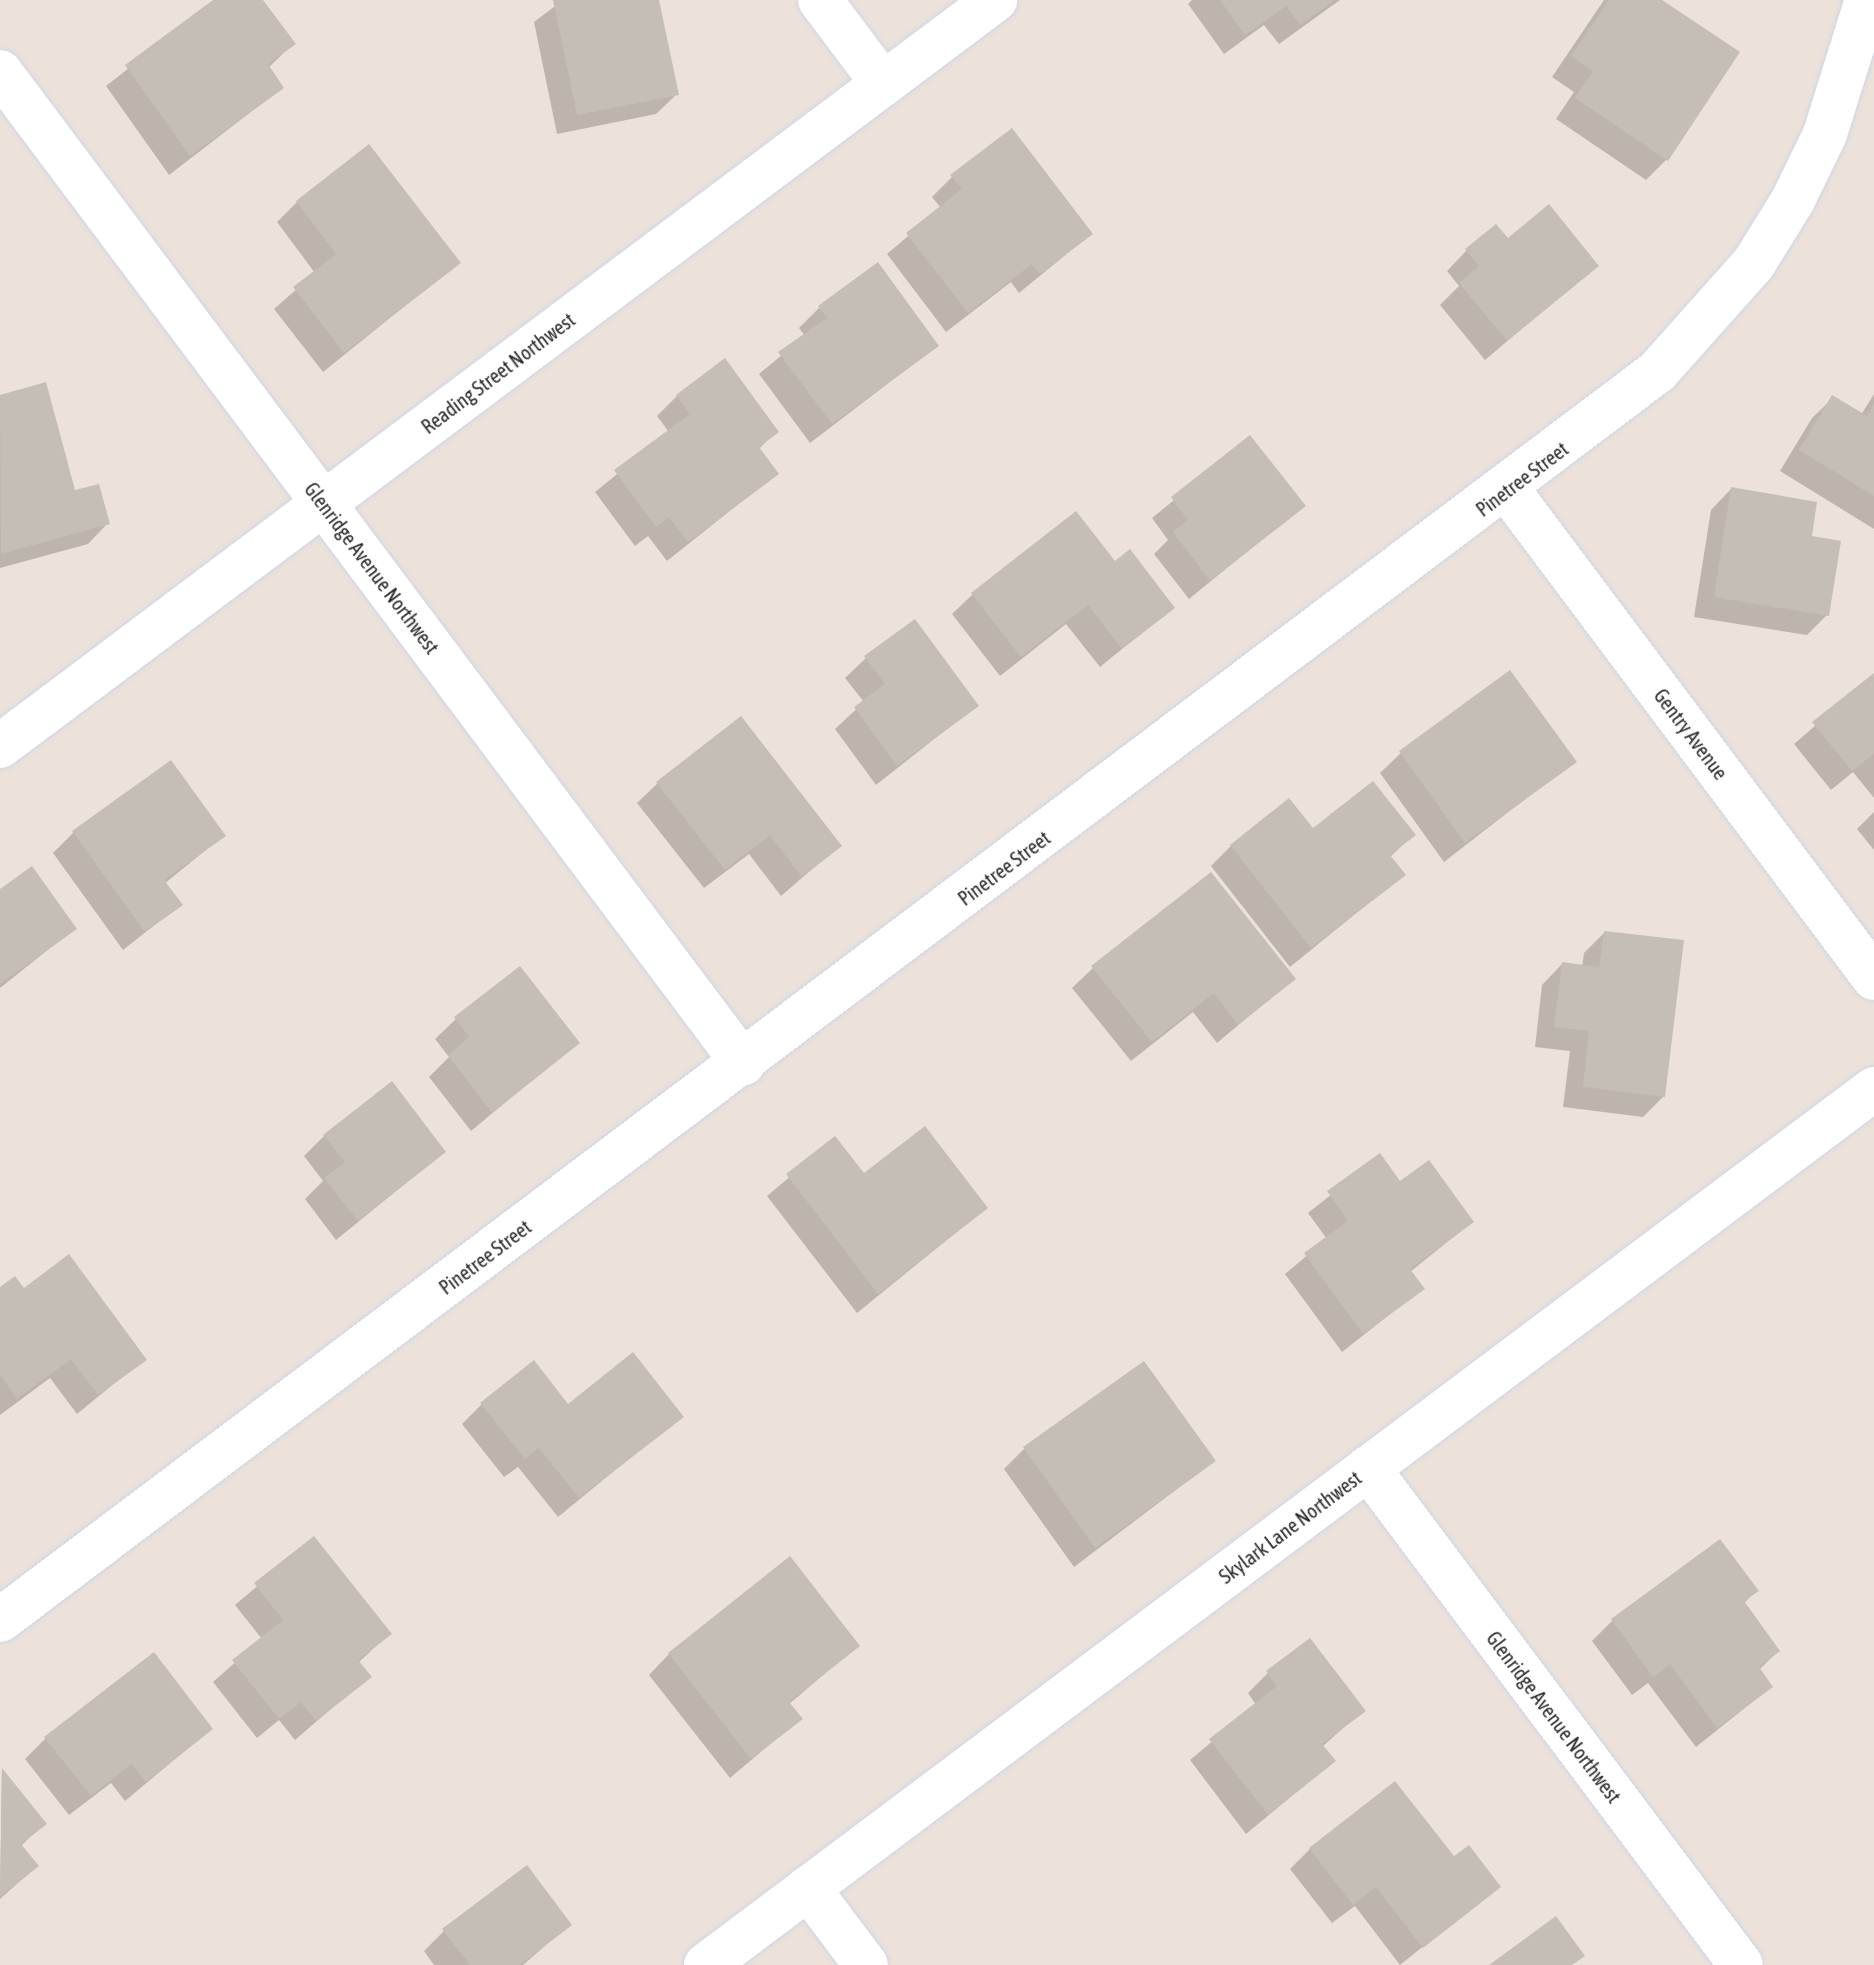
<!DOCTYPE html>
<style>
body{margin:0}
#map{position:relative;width:1874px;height:1965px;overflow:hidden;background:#ede2da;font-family:"Asap Condensed",sans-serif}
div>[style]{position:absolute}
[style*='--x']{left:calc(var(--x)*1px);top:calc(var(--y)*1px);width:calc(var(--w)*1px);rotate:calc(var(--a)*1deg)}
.shadow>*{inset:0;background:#0003}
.building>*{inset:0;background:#c4beb6}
.roads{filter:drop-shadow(0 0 2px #d0d6e4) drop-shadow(0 0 2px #d0d6e4)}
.minor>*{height:44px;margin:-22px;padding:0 22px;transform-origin:22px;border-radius:22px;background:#fff}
span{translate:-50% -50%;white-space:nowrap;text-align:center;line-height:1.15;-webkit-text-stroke:6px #fff;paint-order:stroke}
.street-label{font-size:20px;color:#2a2a2a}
</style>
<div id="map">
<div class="shadow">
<div style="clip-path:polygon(216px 0,261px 0,293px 44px,268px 68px,282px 88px,169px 175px,106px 86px)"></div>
<div style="clip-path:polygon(563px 0,657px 0,677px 94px,656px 114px,557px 134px,534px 22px)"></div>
<div style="clip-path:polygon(1192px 0,1340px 0,1279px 44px,1264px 25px,1224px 54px,1188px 4px)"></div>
<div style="clip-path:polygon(1604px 0,1659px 0,1667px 159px,1646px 180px,1556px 119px,1574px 92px,1552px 77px)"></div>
<div style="clip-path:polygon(952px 177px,1091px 234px,1019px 293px,1011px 282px,946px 332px,887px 254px,941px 208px,932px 197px)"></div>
<div style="clip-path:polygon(297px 202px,458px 263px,323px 372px,274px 309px,315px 273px,277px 222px)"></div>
<div style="clip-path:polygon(1508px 241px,1596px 266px,1485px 360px,1440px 305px,1459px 286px,1447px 271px,1467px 250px)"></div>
<div style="clip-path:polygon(819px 308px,937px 346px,810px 443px,759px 374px,805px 336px,799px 328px)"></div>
<div style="clip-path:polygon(44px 385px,74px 493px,108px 523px,88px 544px,0 568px,0 397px)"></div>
<div style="clip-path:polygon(1874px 394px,1874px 529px,1780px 471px,1812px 418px,1833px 398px,1861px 415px)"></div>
<div style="clip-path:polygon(677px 396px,776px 431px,758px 450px,776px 474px,667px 561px,648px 536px,635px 546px,595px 492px,669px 432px,657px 416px)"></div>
<div style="clip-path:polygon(1250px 438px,1303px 506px,1189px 599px,1154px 554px,1168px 540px,1152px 518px)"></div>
<div style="clip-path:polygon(1731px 489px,1827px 615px,1807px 635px,1694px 617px,1711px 510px)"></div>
<div style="clip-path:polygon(1114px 563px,1172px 608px,1100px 667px,1066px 624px,1000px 676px,952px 614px,973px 594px)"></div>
<div style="clip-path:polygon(866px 658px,976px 706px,876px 785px,835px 729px,864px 702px,845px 678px)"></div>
<div style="clip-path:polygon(1874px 675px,1874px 798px,1853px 772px,1831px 790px,1794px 744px)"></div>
<div style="clip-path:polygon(1401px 753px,1574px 761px,1444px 862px,1380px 773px)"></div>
<div style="clip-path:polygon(658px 783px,839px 846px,781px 896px,749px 854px,704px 888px,637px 803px)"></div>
<div style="clip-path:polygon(1874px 812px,1874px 850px,1857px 829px)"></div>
<div style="clip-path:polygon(1312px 831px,1413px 835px,1390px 857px,1403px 875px,1290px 967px,1211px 866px,1231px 846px)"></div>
<div style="clip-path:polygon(73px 833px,223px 836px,164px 884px,180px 905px,123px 950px,53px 853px)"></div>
<div style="clip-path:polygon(0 892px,74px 929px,0 988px)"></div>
<div style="clip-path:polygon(1604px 933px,1664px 1096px,1643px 1117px,1563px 1107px,1570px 1051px,1535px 1047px,1542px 985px,1562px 964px,1582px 967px,1584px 953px)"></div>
<div style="clip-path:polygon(1093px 968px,1293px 979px,1217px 1043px,1193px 1012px,1131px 1061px,1072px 988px)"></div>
<div style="clip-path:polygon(456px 1019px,577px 1043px,471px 1131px,429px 1077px,449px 1057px,435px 1039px)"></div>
<div style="clip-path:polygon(324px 1136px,444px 1152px,336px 1240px,305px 1199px,323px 1181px,304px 1156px)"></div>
<div style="clip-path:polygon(835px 1139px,864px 1176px,986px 1208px,857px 1313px,767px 1196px)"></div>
<div style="clip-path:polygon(1380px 1156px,1399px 1184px,1472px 1222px,1410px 1272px,1422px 1289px,1342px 1352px,1285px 1274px,1327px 1239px,1308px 1213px)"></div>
<div style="clip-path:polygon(0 1290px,23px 1291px,144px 1359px,77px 1414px,50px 1378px,0 1415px)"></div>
<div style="clip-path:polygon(482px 1404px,568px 1407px,681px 1416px,558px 1517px,518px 1467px,504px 1477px,462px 1424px)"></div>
<div style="clip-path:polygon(1024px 1449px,1214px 1461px,1074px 1567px,1004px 1469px)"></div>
<div style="clip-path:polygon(313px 1539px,389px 1634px,358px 1663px,369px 1676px,295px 1740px,279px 1720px,257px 1738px,213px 1682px,262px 1639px,235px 1605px)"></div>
<div style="clip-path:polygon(1756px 1591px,1743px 1604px,1778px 1651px,1759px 1670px,1771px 1687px,1696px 1747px,1648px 1683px,1632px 1695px,1592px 1641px,1612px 1621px)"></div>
<div style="clip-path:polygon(857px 1646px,788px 1705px,800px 1719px,730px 1778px,649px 1675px,669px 1654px)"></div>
<div style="clip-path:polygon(1268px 1673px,1363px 1710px,1322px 1747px,1334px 1761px,1246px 1834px,1190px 1760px,1256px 1705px,1248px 1693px)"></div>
<div style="clip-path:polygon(211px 1729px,125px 1801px,111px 1783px,69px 1815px,25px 1759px,45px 1739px)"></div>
<div style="clip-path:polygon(2px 1770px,44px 1823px,21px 1846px,37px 1866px,0 1899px)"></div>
<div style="clip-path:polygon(1310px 1849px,1454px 1859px,1498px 1886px,1400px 1965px,1355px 1906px,1332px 1923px,1290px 1869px)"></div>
<div style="clip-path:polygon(570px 1924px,523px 1965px,434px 1965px,424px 1951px,444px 1931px)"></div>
</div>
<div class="building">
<div style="clip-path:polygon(213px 0,263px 0,296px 44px,268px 64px,284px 88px,190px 156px,125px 65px)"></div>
<div style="clip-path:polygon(553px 0,659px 0,679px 95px,577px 115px)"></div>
<div style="clip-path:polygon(1220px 0,1335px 0,1300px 25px,1286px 6px,1245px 35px)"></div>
<div style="clip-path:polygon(1609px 0,1662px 0,1740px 52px,1668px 161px,1575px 98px,1593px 71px,1571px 56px)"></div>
<div style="clip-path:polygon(1012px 128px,1093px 234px,1040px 274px,1032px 264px,968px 313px,906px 233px,962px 189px,950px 175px)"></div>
<div style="clip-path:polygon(369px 144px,461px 263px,344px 353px,293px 287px,336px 254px,296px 201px)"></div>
<div style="clip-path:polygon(1549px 204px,1599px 266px,1507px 341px,1459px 283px,1479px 266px,1465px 249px,1496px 224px,1508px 238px)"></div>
<div style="clip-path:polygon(878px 262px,939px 346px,832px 424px,778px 352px,827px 318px,818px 306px)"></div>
<div style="clip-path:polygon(725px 358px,779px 432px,759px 447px,779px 474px,688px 542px,669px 517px,656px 527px,614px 470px,690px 414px,676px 395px)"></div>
<div style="clip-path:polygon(46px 382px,75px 490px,99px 484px,110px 524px,1px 554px,0 395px)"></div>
<div style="clip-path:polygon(1832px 395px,1867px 416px,1874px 404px,1874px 496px,1799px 450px)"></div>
<div style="clip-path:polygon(1250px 435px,1306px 506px,1210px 581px,1173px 532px,1188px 520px,1171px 497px)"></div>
<div style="clip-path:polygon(1731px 487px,1817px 502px,1812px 536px,1841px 541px,1829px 616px,1714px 597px)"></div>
<div style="clip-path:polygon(1076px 511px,1115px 561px,1130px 549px,1175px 608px,1122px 649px,1088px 605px,1021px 657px,971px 593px)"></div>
<div style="clip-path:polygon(915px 619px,979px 706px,897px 766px,854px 707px,885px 684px,864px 656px)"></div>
<div style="clip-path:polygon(1510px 670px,1577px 762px,1465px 843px,1399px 751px)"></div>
<div style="clip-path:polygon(1874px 673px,1874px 754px,1852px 771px,1812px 722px)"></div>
<div style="clip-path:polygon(741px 716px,842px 846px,802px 877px,770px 835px,725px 870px,656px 782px)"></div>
<div style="clip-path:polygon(171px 760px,226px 836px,164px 880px,183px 905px,145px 932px,72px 831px)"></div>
<div style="clip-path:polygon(1373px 781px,1416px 835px,1390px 855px,1406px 875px,1311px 948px,1230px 845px,1289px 798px,1313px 828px)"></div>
<div style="clip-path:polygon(32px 866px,77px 929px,0 984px,0 889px)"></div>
<div style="clip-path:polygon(1211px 872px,1296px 979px,1238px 1025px,1214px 993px,1152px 1042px,1091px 966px)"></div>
<div style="clip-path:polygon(1604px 931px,1684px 940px,1665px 1097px,1583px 1087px,1589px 1031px,1554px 1027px,1562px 962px,1599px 967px)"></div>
<div style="clip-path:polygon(520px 966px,580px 1043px,492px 1113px,448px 1055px,469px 1037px,454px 1017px)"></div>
<div style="clip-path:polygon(392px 1081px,446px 1152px,358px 1221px,324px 1178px,345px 1162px,323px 1135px)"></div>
<div style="clip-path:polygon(925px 1126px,988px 1208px,878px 1294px,786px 1174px,835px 1136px,864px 1173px)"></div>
<div style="clip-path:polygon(1380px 1153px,1400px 1181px,1429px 1160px,1474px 1222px,1410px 1269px,1425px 1289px,1363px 1334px,1304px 1253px,1348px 1221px,1327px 1191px)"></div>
<div style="clip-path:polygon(69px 1254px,147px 1360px,98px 1395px,71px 1359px,17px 1399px,0 1375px,0 1287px,15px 1276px,24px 1288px)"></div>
<div style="clip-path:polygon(633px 1352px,684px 1417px,579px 1498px,539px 1448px,525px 1459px,480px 1403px,534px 1360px,568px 1404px)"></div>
<div style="clip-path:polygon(1144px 1361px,1216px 1461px,1095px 1548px,1023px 1447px)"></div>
<div style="clip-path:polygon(314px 1536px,392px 1634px,358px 1660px,372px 1677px,316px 1721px,301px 1702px,279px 1719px,232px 1660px,283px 1620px,254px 1583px)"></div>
<div style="clip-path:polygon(1720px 1539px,1759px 1591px,1744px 1601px,1780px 1651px,1759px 1667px,1773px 1687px,1717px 1728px,1670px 1664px,1653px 1677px,1611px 1619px)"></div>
<div style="clip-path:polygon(790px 1556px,860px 1646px,789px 1702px,803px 1719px,751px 1759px,668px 1653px)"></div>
<div style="clip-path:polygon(1310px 1638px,1366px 1711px,1322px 1744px,1336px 1761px,1268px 1815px,1209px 1739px,1277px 1686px,1266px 1671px)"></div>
<div style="clip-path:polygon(154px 1652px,213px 1729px,146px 1782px,132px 1764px,91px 1796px,44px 1737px)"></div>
<div style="clip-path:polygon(2px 1768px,47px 1824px,21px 1844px,39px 1866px,0 1897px)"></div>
<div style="clip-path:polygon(1395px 1781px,1454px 1856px,1469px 1845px,1501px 1887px,1423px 1948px,1376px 1887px,1353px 1905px,1309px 1848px)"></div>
<div style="clip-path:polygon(527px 1865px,572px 1925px,520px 1965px,470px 1965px,442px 1929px)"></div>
<div style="clip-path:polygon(1556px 1916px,1585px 1956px,1572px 1965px,1489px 1965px)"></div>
</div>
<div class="roads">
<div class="minor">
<div style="--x:820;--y:0;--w:105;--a:53.1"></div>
<div style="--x:0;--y:72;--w:1239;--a:53.14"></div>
<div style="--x:1508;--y:490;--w:610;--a:53.13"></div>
<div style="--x:0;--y:746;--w:1244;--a:-36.86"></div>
<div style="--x:1368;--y:1468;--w:621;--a:53.11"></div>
<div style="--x:0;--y:1620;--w:2074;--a:-36.99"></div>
<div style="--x:1657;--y:372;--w:146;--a:-48.3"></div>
<div style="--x:1754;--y:263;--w:74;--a:-58.2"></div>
<div style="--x:1793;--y:200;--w:73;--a:-64.1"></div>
<div style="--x:1825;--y:134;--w:140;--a:-72.6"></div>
<div style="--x:808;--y:1888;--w:96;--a:53"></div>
<div style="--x:706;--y:1965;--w:1460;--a:-36.87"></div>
</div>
</div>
<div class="street-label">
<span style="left:498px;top:373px;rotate:-37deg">Reading Street Northwest</span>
<span style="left:1522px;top:479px;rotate:-37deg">Pinetree Street</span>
<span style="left:372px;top:568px;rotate:53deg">Glenridge Avenue Northwest</span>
<span style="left:1691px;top:734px;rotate:53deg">Gentry Avenue</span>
<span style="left:1004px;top:868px;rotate:-37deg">Pinetree Street</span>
<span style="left:485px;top:1257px;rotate:-37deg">Pinetree Street</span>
<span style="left:1290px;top:1527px;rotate:-37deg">Skylark Lane Northwest</span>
<span style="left:1554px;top:1717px;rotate:53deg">Glenridge Avenue Northwest</span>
</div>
</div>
